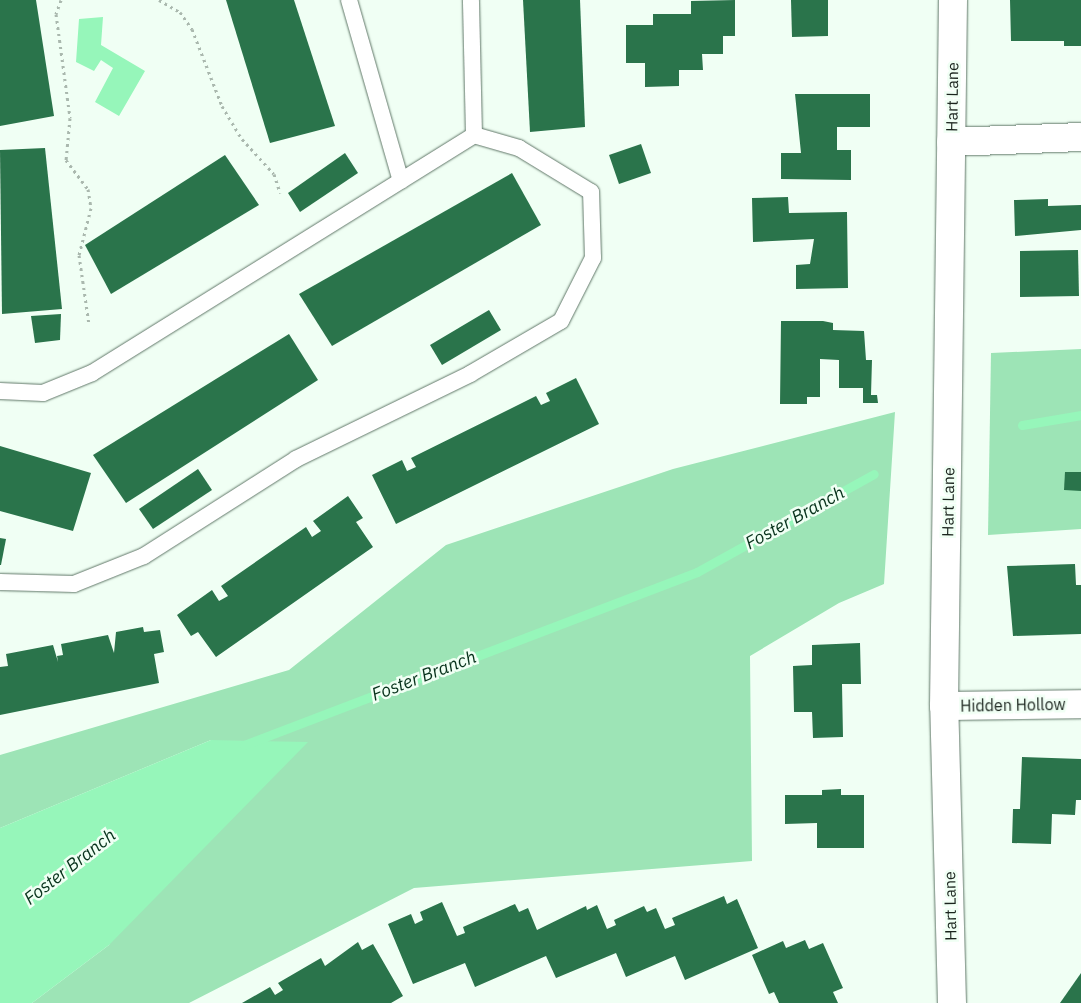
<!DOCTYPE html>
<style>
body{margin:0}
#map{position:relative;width:1081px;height:1003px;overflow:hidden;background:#f0fff4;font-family:"IBM Plex Sans",sans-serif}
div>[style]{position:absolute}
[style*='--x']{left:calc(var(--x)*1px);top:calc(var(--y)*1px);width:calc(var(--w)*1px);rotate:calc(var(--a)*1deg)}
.green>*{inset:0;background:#9de4b6}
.water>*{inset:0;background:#96f6ba}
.stream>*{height:9px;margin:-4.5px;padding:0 4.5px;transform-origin:4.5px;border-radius:4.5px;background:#96f6ba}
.building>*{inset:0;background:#2a744b}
.path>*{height:3px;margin-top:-1.5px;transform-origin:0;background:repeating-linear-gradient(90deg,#aab8ae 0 2.5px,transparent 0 6.5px)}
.roads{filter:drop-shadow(0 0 1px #617869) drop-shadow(0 0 1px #617869)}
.service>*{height:16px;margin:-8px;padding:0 8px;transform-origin:8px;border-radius:8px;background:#fff}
.minor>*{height:28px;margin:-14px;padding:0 14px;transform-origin:14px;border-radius:14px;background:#fff}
.tertiary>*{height:28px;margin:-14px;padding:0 14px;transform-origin:14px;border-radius:14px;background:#fff}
span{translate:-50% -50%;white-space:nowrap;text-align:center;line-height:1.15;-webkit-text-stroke:5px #f0fff4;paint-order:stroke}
.street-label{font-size:16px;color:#1a241d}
.water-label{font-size:18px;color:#07321b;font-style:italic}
</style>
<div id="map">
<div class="green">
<div style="clip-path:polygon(1081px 349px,1081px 529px,988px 535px,991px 353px)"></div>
<div style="clip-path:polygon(895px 412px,884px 584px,839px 603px,750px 656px,752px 861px,414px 888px,189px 1003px,32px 1003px,109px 945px,211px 740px,0 828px,0 755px,289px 670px,446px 545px,673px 469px)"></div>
</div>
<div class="water">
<div style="clip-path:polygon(103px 17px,101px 45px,145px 71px,119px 116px,95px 102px,113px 68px,101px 60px,94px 71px,76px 62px,79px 19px)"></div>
<div style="clip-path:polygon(211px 740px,308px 742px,109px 945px,32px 1003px,0 1003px,0 828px)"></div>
</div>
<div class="stream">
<div style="--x:1022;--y:425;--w:60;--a:-9.6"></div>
<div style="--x:244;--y:745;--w:485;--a:-20.9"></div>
<div style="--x:697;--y:572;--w:202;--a:-29"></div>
</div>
<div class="building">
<div style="clip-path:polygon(0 0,36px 0,54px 116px,0 126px)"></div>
<div style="clip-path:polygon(226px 0,294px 0,335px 126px,270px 143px)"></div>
<div style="clip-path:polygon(523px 0,580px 0,585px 127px,530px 132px)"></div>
<div style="clip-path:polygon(735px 0,735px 36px,723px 36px,723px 54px,702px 54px,703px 70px,679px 70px,679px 86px,645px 87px,645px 63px,626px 63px,626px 25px,653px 25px,653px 14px,691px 14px,691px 1px)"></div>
<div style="clip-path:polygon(791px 0,828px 0,828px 36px,792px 37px)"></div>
<div style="clip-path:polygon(1010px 0,1081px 0,1081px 46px,1064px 46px,1064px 41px,1011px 41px)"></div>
<div style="clip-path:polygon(795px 94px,870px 94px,870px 127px,837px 127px,837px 150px,851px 150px,851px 180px,781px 179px,781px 153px,801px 153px)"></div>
<div style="clip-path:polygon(641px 144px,651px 173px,619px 184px,609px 155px)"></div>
<div style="clip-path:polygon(45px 148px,62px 309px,2px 314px,0 150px)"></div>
<div style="clip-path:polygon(345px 153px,358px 173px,300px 212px,288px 193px)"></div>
<div style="clip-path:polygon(225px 155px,259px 205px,111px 294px,85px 245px)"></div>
<div style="clip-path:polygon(512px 173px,541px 225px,332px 346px,299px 294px)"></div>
<div style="clip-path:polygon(788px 197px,789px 213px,847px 212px,848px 288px,796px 289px,796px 265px,810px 264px,814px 239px,753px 242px,752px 198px)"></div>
<div style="clip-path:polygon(1048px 199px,1048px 206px,1081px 205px,1081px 230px,1015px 236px,1014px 200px)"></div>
<div style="clip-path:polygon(1078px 250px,1079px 296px,1020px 297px,1020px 251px)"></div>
<div style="clip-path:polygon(489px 310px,501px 330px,442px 365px,430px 345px)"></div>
<div style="clip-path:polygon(61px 314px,60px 340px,35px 343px,31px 316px)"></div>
<div style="clip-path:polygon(781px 321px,823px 321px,833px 323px,833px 330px,864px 331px,866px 360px,872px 360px,871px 395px,877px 395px,878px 403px,863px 403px,863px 388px,839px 388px,839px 360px,820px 359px,820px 397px,807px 397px,807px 404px,780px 404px)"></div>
<div style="clip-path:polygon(289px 334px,318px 380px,126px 503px,93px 455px)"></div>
<div style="clip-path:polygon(576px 378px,599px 424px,396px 524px,372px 475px,402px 460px,407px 471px,416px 467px,411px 458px,536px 396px,541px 405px,550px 401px,546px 393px)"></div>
<div style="clip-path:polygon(0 446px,91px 473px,73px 531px,0 511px)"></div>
<div style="clip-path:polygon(198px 469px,212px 490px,153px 529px,139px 509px)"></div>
<div style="clip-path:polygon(1065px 472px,1081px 472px,1081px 491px,1064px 490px)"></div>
<div style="clip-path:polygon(348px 496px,363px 518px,356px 522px,373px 547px,216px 657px,198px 632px,191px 636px,177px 615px,212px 590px,219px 601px,228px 596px,221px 586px,306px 527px,312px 537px,321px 531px,313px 521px)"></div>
<div style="clip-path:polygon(0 538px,6px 539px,1px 565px,0 565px)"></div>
<div style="clip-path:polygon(1075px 564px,1076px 585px,1081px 585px,1081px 634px,1013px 636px,1007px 566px)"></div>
<div style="clip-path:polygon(143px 627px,144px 632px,160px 630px,164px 652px,154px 654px,159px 683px,0 715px,0 667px,8px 666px,6px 654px,53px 645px,58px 662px,57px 656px,63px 655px,61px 644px,108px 635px,114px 653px,116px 632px)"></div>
<div style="clip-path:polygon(860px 643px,861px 684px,842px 684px,843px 737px,813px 738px,812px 712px,794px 712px,793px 666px,812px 665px,812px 645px)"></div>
<div style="clip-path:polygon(1022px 757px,1081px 759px,1081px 800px,1076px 800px,1075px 815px,1052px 814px,1051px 844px,1012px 843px,1013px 809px,1020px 809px)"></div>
<div style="clip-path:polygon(841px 789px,841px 795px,864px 795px,864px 848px,817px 848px,817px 823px,785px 824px,785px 795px,822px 795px,822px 790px)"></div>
<div style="clip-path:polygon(724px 896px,727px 904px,737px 899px,758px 948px,685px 980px,675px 956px,626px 977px,616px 953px,556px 978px,546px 956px,475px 987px,465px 963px,413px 984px,388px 924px,411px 914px,415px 924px,423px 920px,420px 912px,442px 902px,457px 936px,465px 933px,463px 927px,515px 904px,519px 912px,528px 908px,537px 930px,586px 906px,587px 910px,597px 905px,607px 929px,616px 925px,614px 920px,644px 906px,647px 912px,656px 908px,665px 929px,675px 925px,672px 918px)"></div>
<div style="clip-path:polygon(805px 940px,809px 949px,823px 943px,843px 988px,833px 992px,838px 1003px,779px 1003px,774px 992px,769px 994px,752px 955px,783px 941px,786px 948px)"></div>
<div style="clip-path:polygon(358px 942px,362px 950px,373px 944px,403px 996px,391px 1003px,242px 1003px,270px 987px,275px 995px,283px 990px,278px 983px,321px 958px,325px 966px)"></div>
<div style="clip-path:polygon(1081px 973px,1081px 1003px,1060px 1003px)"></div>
</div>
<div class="path">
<div style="--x:61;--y:0;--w:15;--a:110"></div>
<div style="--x:56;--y:14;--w:105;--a:82.3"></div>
<div style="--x:70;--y:118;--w:42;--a:95.4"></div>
<div style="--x:66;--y:160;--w:36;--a:53"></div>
<div style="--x:88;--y:189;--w:19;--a:81"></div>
<div style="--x:91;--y:208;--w:49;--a:104.3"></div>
<div style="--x:79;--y:255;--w:70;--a:81.8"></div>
<div style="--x:159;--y:0;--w:24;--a:30"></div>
<div style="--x:180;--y:12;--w:21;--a:55"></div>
<div style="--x:192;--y:29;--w:83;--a:68.7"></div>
<div style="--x:222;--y:106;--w:39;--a:59"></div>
<div style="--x:242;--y:139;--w:47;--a:47.6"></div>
<div style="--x:274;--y:174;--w:20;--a:72"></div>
</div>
<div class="roads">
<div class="service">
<div style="--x:349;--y:0;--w:188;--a:74"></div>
<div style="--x:0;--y:391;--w:43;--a:2.7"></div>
<div style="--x:43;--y:393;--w:53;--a:-22.2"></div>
<div style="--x:92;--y:373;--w:450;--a:-31.9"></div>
<div style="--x:0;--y:582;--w:74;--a:1.5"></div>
<div style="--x:74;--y:584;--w:75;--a:-21.8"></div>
<div style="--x:144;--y:556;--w:180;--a:-32.5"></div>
<div style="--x:296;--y:459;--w:194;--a:-26"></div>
<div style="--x:470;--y:374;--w:105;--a:-30.2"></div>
<div style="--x:561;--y:321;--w:71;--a:-63.1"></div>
<div style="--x:593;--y:258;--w:66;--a:-91.7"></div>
<div style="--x:591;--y:192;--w:84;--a:-148.6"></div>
<div style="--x:519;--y:148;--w:47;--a:-163.9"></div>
<div style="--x:474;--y:135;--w:135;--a:-91.3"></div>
</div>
<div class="minor">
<div style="--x:951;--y:142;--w:130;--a:-2.2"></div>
<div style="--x:944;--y:706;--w:137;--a:-0.8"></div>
</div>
<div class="tertiary">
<div style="--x:952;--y:1003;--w:297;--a:-91.5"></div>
<div style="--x:944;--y:706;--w:706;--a:-89.27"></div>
</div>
</div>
<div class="street-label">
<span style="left:952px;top:97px;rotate:-89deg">Hart Lane</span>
<span style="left:948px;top:502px;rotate:-89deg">Hart Lane</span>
<span style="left:1013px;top:705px;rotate:-1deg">Hidden Hollow</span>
<span style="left:950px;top:906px;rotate:-91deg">Hart Lane</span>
</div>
<div class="water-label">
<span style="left:795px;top:518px;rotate:-29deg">Foster Branch</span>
<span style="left:424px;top:676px;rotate:-21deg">Foster Branch</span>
<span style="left:70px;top:867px;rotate:-38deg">Foster Branch</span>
</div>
</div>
